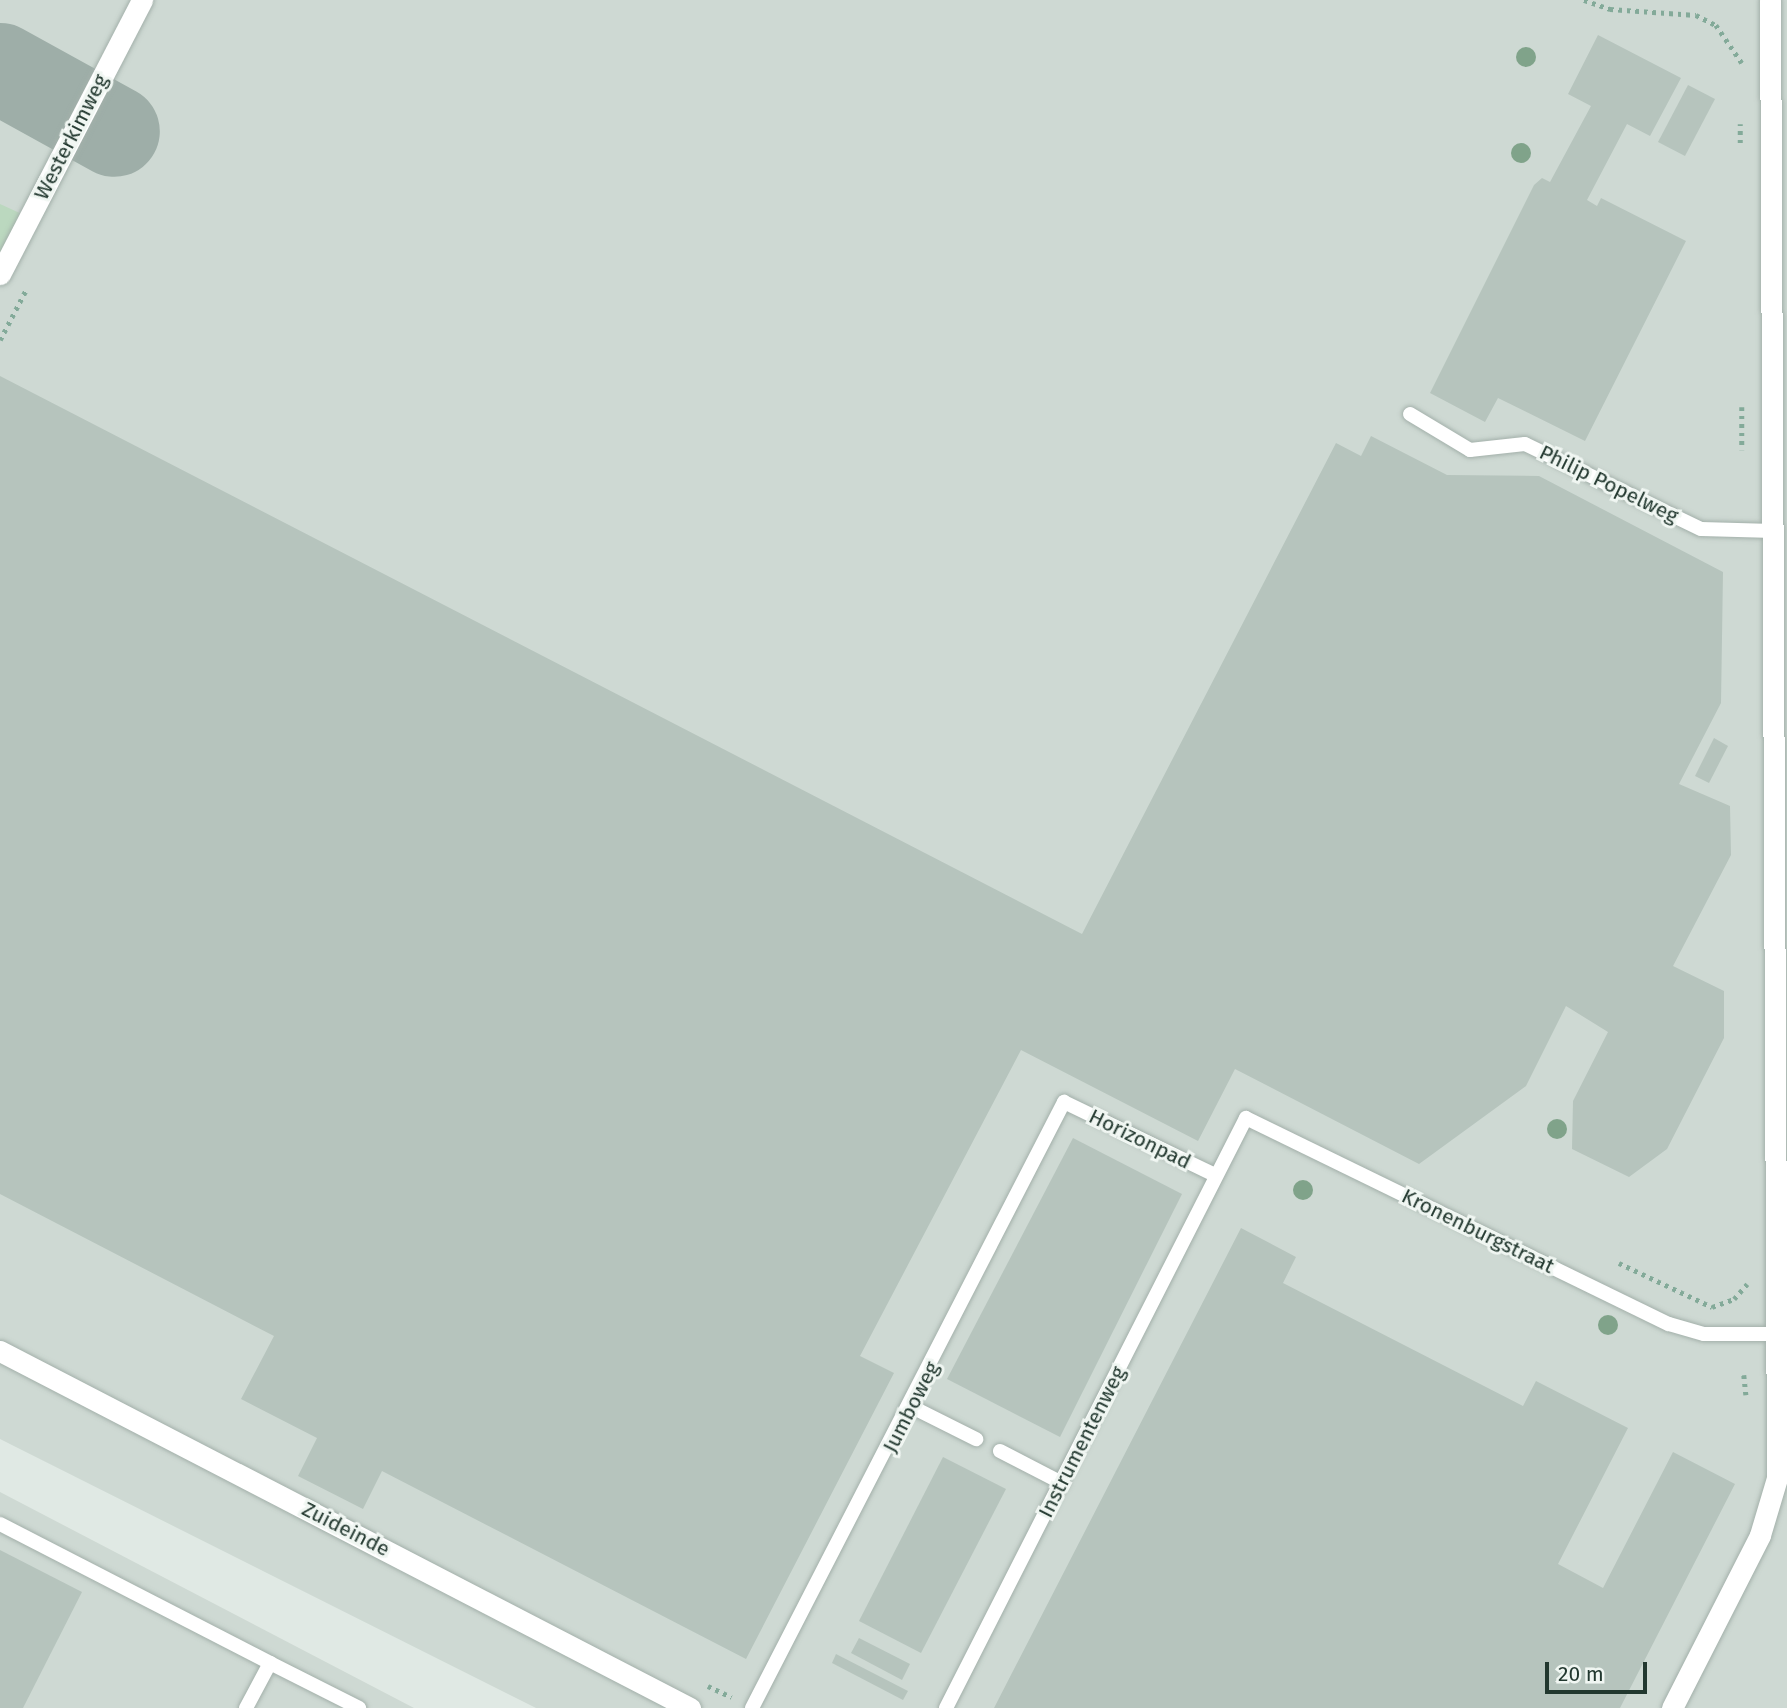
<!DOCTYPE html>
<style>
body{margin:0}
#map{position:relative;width:1787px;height:1708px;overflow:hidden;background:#e0e9e4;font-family:"Fira Sans",sans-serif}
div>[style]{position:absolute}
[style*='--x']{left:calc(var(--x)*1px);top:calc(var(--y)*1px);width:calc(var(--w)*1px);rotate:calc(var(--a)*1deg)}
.built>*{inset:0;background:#ced9d3}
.green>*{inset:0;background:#bbd8bf}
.taxiway>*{height:91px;margin:-45.5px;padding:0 45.5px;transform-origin:45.5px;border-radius:45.5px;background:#9eaea8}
.building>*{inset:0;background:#b6c4bd}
.path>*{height:4.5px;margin-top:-2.25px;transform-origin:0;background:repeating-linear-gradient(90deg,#83aa99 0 3.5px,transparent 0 8.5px)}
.roads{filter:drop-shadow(0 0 2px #a3b0aa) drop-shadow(0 0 2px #a3b0aa)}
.service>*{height:14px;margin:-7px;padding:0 7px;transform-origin:7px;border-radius:7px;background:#fff}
.minor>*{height:21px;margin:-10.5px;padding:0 10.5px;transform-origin:10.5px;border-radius:10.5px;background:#fff}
.trees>*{width:20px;height:20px;margin:-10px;border-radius:50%;background:#80a38a}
span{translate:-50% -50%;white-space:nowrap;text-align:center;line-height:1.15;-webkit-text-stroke:6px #f0f6f2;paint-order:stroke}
.street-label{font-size:21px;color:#22382f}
.scale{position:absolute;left:1545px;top:1662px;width:102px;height:32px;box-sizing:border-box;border:4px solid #22382f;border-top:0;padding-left:9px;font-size:21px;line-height:24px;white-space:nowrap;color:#22382f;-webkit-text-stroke:5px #f0f6f2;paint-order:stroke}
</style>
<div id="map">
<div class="built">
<div style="clip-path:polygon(0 0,1787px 0,1787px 1708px,536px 1708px,0 1439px)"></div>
<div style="clip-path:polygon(0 1492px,414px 1708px,0 1708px)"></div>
</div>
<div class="green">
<div style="clip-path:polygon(0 204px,24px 215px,0 260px)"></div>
</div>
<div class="taxiway">
<div style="--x:0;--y:68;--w:130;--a:28.9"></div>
</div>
<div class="building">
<div style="clip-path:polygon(1598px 35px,1681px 78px,1650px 136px,1627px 124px,1587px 200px,1597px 206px,1601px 198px,1686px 241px,1585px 441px,1498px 398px,1485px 422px,1430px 393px,1534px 185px,1542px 178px,1550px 182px,1591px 106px,1568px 94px)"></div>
<div style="clip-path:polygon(1688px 85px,1715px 99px,1685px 156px,1658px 142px)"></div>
<div style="clip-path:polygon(0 376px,1082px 934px,1336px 443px,1361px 456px,1371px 436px,1447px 475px,1539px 476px,1723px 572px,1721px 703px,1679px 784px,1730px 806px,1731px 855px,1673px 966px,1724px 991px,1724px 1038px,1667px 1149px,1629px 1177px,1572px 1149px,1573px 1101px,1608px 1032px,1566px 1006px,1526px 1086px,1419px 1164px,1235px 1069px,1198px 1141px,1021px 1050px,860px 1356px,894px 1373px,746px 1659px,382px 1471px,363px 1509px,298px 1476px,317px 1438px,241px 1399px,274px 1336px,0 1194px)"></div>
<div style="clip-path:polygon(1714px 738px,1728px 746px,1709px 783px,1695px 776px)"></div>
<div style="clip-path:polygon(1073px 1138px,1182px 1194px,1060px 1437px,947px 1379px)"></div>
<div style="clip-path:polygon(1241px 1228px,1296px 1257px,1283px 1283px,1523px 1406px,1536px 1381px,1628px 1428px,1558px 1564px,1603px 1588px,1673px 1452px,1735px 1484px,1620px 1708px,994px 1708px)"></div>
<div style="clip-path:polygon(943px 1457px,1006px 1489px,921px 1653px,859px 1621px)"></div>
<div style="clip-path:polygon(0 1550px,82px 1592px,23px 1708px,0 1708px)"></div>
<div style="clip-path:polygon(859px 1638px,910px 1664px,902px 1680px,851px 1653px)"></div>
<div style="clip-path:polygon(836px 1654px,908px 1691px,903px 1700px,832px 1663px)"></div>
</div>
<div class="path">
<div style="--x:1584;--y:0;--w:28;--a:19"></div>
<div style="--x:1610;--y:9;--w:86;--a:4"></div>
<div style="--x:1696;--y:15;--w:22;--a:27"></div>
<div style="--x:1716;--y:25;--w:46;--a:55.6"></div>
<div style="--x:1740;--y:143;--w:19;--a:-90"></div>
<div style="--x:0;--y:340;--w:59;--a:-62.6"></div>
<div style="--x:1742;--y:407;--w:43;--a:90"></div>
<div style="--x:1619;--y:1263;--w:103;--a:25.3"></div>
<div style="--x:1712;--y:1307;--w:23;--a:-20"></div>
<div style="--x:1734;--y:1299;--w:20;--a:-49"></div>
<div style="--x:1744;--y:1375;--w:20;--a:84"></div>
<div style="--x:708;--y:1686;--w:26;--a:25"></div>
</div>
<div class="roads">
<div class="service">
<div style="--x:1410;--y:414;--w:70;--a:31"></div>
<div style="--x:1470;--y:450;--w:55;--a:-6.2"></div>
<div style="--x:1525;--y:444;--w:195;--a:25.8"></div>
<div style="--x:1701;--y:529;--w:73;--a:1.6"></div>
<div style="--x:912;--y:1407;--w:72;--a:26.6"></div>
<div style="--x:1000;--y:1451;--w:70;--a:27.3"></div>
<div style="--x:0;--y:1524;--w:304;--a:27.2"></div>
<div style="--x:246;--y:1708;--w:51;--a:-61.9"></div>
<div style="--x:270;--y:1663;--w:100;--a:26.8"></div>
<div style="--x:752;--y:1708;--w:682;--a:-62.76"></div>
<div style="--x:1064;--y:1102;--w:168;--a:25.8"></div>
<div style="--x:946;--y:1708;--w:662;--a:-63.05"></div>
<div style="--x:1246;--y:1118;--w:470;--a:26"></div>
<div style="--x:1669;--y:1324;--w:36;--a:16"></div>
<div style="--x:1704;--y:1334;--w:73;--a:0"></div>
</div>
<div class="minor">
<div style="--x:0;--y:274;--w:309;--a:-62.6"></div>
<div style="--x:0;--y:1351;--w:777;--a:27.36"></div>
<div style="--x:1672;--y:1708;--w:194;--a:-63"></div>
<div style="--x:1760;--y:1535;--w:59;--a:-73.4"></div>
<div style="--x:1777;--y:1478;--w:1478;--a:-90.27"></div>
</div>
</div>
<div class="trees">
<div style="left:1526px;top:57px"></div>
<div style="left:1521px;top:153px"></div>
<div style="left:1557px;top:1129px"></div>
<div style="left:1303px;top:1190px"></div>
<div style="left:1608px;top:1325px"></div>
</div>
<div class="street-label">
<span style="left:71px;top:137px;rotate:-63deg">Westerkimweg</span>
<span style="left:1609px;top:484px;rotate:26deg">Philip Popelweg</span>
<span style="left:1140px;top:1139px;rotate:26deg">Horizonpad</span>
<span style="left:1478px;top:1231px;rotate:26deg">Kronenburgstraat</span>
<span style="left:911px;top:1407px;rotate:-63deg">Jumboweg</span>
<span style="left:1082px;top:1442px;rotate:-63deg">Instrumentenweg</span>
<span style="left:346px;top:1529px;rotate:27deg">Zuideinde</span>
</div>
<div class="scale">20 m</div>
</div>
